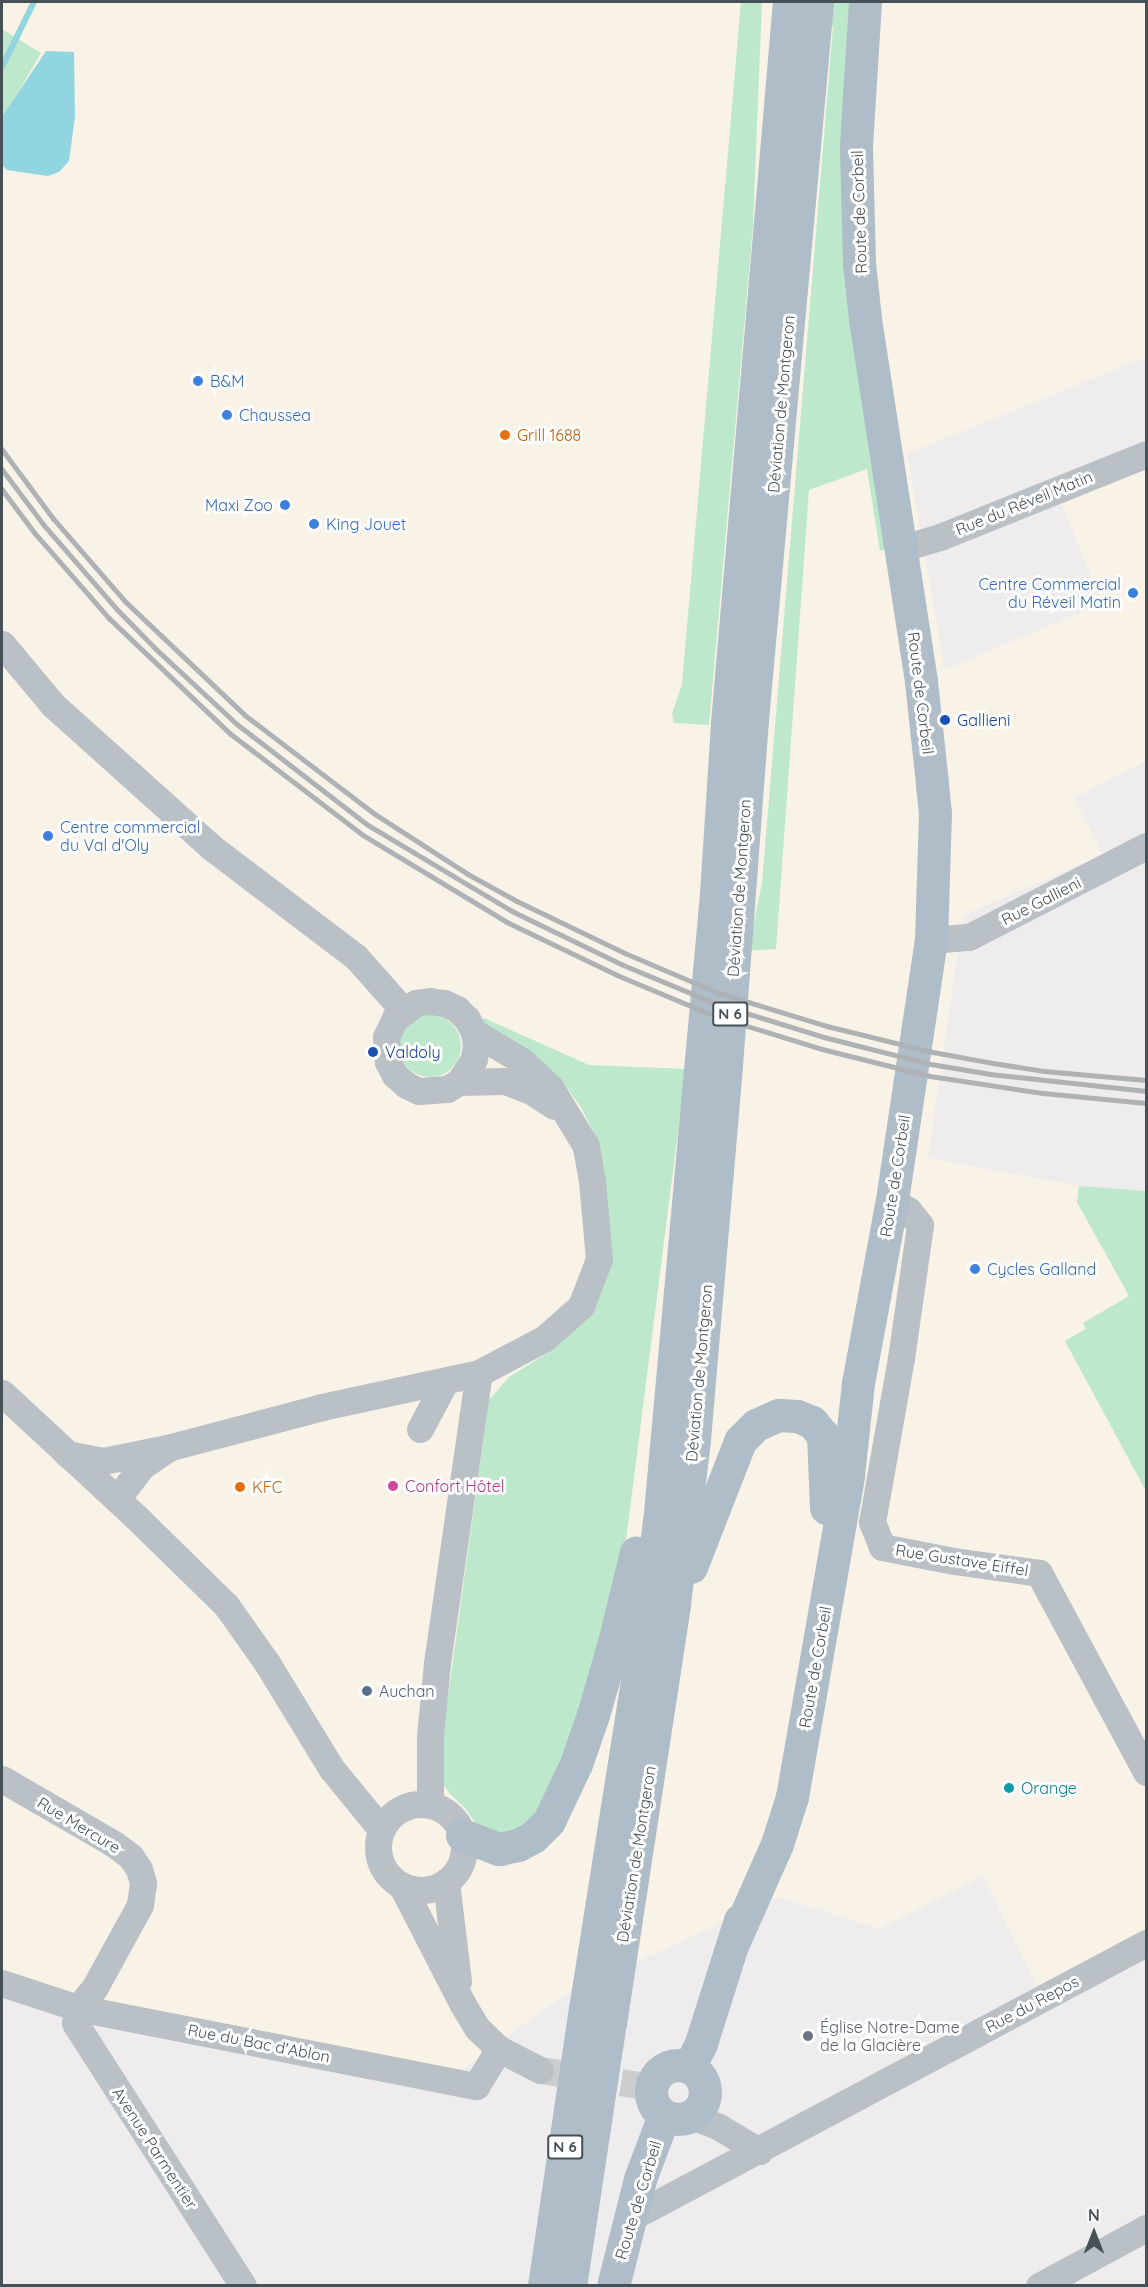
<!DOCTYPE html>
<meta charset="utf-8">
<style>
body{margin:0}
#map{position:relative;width:1148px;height:2287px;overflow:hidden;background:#eeecec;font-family:Quicksand,sans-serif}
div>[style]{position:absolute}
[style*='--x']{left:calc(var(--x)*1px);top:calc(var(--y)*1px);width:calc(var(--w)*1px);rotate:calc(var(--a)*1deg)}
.commercial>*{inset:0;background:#f9f2e6}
.green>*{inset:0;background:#bee8cc}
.round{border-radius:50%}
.water>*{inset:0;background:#90d5e0}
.stream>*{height:6px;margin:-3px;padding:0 3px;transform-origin:3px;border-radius:3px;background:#90d5e0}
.minor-tunnel>*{height:27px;margin-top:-13.5px;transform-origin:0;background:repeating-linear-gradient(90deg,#cccdce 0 27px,transparent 0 41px)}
.minor>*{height:27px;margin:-13.5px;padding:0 13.5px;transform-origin:13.5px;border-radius:13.5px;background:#b9c1c7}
.minor>.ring{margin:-13.5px;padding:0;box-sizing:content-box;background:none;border:27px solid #b9c1c7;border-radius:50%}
.major>*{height:33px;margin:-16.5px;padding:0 16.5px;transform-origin:16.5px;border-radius:16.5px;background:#aebdc8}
.major>.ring{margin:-16.5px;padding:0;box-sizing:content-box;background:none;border:33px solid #aebdc8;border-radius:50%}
.rail>*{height:4.5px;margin:-2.25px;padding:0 2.25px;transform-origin:2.25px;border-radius:2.25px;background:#afb2b5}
.major-bridge>*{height:33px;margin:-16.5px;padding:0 16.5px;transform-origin:16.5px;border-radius:16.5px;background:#aebdc8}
.dots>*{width:16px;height:16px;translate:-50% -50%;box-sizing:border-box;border:3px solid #fff;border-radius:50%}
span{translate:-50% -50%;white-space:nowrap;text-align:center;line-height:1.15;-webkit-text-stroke:6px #fff;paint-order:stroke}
.shield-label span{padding:2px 4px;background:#fff;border:2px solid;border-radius:4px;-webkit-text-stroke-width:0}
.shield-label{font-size:15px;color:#465057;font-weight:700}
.street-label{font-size:16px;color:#465057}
.shop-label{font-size:16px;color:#366cbe}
.left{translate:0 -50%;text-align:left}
.right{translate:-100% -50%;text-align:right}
.food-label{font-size:16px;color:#c56008}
.transit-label{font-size:16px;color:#164399}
.hotel-label{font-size:16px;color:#b23c85}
.service-label{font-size:16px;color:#4e5e75}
.culture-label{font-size:16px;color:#0d838f}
.worship-label{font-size:16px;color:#5b616d}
.frame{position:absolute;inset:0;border:3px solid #465057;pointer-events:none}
.north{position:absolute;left:1064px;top:2203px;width:60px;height:60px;-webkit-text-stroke:4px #fff;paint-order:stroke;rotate:0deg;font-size:16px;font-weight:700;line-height:24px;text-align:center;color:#465057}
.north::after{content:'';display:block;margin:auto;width:21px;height:27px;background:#465057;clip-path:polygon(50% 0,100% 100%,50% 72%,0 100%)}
</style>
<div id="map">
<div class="commercial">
<div style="clip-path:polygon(5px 2px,1146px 2px,1146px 357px,907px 454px,945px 670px,1102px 603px,1059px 498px,1146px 463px,1146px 761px,1074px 798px,1103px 855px,963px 915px,928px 1158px,1079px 1186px,1077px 1202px,1130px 1296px,1084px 1322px,1086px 1328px,1065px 1341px,1146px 1491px,1146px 1930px,1038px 1988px,983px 1876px,879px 1929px,779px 1897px,564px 1995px,453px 2076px,46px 1994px,2px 1972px,2px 10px)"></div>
</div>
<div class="green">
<div style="clip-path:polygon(741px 2px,762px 2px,753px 226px,709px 725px,674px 723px,672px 714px,682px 684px)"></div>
<div style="clip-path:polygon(831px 2px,855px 2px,890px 547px,880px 551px,867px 469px,809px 490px,776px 949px,748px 951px,762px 883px,833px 27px,830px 26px)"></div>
<div style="clip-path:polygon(2px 29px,41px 53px,2px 120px)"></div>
<div class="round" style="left:399px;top:1015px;width:62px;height:62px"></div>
<div style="clip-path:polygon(484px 1018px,589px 1065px,686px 1069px,624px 1556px,559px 1781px,526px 1825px,503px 1834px,476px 1824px,465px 1808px,450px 1794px,443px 1784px,440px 1754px,486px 1421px,483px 1421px,484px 1412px,489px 1400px,509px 1377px,552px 1350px,570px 1335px,588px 1314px,610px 1256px,611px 1238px,594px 1133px,582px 1109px,568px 1089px,551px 1072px,517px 1050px,481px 1020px)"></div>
<div style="clip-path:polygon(1079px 1186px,1146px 1191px,1146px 1491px,1065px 1341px,1086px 1329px,1083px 1323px,1129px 1296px,1077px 1202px)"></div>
</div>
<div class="water">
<div style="clip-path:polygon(46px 51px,74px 52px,75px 117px,69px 161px,59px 172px,48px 176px,7px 170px,2px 165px,2px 117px)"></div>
</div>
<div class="stream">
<div style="--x:2;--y:67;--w:72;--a:-63.8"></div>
</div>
<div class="minor-tunnel">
<div style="--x:540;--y:2070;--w:113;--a:8.6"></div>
</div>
<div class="minor">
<div style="--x:900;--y:549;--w:42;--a:-16.7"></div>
<div style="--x:940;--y:537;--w:222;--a:-21.9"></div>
<div style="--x:2;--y:644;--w:80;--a:50.1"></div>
<div style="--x:53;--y:705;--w:212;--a:41.9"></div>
<div style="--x:211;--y:847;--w:182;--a:37.2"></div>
<div style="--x:356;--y:957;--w:71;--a:48.4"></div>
<div style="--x:931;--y:940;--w:38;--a:-5"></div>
<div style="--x:969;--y:937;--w:199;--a:-27.2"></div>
<div style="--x:459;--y:1082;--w:46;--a:-1.2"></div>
<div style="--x:505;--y:1081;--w:28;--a:21"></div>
<div style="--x:531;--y:1091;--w:27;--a:33"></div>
<div style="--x:892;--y:1200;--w:20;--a:33"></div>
<div style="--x:909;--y:1211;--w:18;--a:52"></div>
<div style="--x:920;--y:1225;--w:134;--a:98.1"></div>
<div style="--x:901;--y:1358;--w:167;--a:100"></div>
<div style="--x:872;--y:1522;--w:27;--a:68"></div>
<div style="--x:882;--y:1547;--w:73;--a:11"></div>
<div style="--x:954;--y:1561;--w:86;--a:8"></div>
<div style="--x:1039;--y:1573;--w:226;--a:61.7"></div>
<div style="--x:2;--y:1393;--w:181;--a:42.8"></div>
<div style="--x:135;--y:1516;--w:127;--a:44.4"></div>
<div style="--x:226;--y:1605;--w:71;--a:54.7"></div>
<div style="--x:267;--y:1663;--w:123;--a:58.6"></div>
<div style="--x:331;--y:1768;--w:79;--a:50.7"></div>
<div style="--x:420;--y:1429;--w:55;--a:-62"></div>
<div style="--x:67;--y:1454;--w:37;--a:11"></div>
<div style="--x:103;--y:1461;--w:69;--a:-11.6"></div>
<div style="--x:171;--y:1447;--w:156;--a:-14.8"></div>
<div style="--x:322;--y:1407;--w:161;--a:-12.2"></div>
<div style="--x:479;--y:1373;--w:75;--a:-27.9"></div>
<div style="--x:545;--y:1338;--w:48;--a:-41.6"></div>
<div style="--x:581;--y:1306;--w:50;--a:-69"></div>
<div style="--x:599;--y:1259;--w:78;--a:-95.1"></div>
<div style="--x:592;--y:1181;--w:36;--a:-100"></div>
<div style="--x:586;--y:1146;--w:69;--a:-121.4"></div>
<div style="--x:550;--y:1087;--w:38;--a:-137"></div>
<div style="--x:522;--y:1061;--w:56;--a:-148.9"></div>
<div style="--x:474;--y:1032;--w:15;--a:-118"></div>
<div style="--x:467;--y:1019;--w:14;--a:-135"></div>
<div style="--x:457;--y:1009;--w:14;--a:-155"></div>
<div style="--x:444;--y:1003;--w:14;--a:-172"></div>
<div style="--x:430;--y:1001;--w:14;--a:172"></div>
<div style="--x:416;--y:1003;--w:26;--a:144"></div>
<div style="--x:395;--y:1018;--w:21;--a:115"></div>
<div style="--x:386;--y:1037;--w:25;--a:85"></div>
<div style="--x:388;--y:1062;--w:15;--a:62"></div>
<div style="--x:395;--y:1075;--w:15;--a:42"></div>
<div style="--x:406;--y:1085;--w:14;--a:25"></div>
<div style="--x:419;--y:1091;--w:28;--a:-4"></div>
<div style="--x:447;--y:1089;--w:14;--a:-30"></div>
<div style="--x:459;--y:1082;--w:27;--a:-57"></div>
<div style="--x:474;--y:1059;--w:14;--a:-82"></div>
<div style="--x:476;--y:1045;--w:13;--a:-99"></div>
<div style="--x:117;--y:1499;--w:41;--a:-52.9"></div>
<div style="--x:142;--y:1466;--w:29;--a:-34"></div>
<div style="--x:2;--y:1779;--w:129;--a:30.1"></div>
<div style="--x:114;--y:1844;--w:21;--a:37"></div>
<div style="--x:131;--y:1857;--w:14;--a:56"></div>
<div style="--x:139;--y:1869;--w:15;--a:74"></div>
<div style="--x:143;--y:1883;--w:22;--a:98"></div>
<div style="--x:140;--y:1905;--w:94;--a:118.8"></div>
<div style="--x:95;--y:1987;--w:27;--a:129"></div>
<div style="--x:78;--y:2008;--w:15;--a:101"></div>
<div style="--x:75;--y:2023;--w:312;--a:57.4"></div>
<div class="ring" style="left:378px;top:1804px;width:59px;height:59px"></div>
<div style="--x:430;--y:1805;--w:69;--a:-90"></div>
<div style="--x:430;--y:1736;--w:73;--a:-84.5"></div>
<div style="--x:437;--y:1663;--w:293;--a:-81.8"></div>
<div style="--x:446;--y:1882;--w:100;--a:83.1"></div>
<div style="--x:403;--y:1888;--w:129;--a:62.8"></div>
<div style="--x:462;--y:2003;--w:29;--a:59"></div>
<div style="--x:477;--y:2028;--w:30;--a:44"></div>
<div style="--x:499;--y:2049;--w:46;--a:27.1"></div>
<div style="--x:2;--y:1983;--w:80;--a:18.2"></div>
<div style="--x:78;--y:2008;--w:406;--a:11.1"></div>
<div style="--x:476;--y:2086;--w:44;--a:-58.1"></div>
<div style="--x:691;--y:2116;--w:30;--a:21"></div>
<div style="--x:719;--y:2127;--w:47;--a:31"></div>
<div style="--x:630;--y:2218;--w:585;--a:-28.06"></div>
<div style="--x:1039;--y:2286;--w:122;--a:-28.5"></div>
</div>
<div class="major">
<div style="--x:691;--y:1567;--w:135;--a:-68.7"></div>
<div style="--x:740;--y:1441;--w:23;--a:-45"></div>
<div style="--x:756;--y:1425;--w:24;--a:-24"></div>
<div style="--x:778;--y:1415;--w:19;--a:3"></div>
<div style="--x:797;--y:1416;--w:16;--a:22"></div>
<div style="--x:812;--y:1422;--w:17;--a:50"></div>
<div style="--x:823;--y:1435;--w:73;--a:87.6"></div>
<div style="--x:462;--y:1835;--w:40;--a:21"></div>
<div style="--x:499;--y:1849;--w:19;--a:-12"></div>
<div style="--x:518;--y:1845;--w:17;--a:-28"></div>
<div style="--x:533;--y:1837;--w:23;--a:-45"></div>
<div style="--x:549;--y:1821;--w:63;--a:-64.7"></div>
<div style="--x:576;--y:1764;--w:52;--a:-70.9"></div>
<div style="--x:593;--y:1715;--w:79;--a:-73.9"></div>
<div style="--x:615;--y:1639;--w:89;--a:-76.4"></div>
<div style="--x:734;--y:1941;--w:106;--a:-66.1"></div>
<div style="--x:777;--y:1844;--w:49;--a:-72.3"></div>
<div style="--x:792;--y:1797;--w:327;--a:-80.1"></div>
<div style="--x:848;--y:1475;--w:93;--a:-83.8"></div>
<div style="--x:858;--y:1383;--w:186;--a:-79.5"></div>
<div style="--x:892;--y:1200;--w:263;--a:-81.5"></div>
<div style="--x:931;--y:940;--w:127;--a:-88.2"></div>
<div style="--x:935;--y:813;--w:30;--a:-96"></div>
<div style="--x:932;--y:783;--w:103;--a:-96.2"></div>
<div style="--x:921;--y:681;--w:366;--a:-98.8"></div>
<div style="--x:865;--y:319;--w:56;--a:-96.1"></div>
<div style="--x:859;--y:263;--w:118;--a:-91.5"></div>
<div style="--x:856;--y:145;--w:143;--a:-86.4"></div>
<div style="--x:585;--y:2009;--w:398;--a:-81"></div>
<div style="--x:647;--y:1616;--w:104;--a:-82.8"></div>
<div style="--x:660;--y:1513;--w:622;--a:-84.83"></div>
<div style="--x:716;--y:894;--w:171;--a:-86.3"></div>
<div style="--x:727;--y:723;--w:724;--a:-85.09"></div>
<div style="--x:610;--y:2023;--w:425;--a:-81.3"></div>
<div style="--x:674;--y:1603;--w:165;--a:-83"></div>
<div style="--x:694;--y:1439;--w:375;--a:-85.1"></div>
<div style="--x:726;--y:1065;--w:347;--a:-85.7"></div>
<div style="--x:752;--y:719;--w:720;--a:-84.82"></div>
<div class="ring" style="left:651px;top:2065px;width:21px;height:21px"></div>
<div style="--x:689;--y:2067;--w:27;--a:-63"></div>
<div style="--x:701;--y:2043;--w:129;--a:-72.4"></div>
<div style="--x:613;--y:2286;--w:110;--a:-75.8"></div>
<div style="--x:640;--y:2179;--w:68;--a:-69.4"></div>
</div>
<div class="rail">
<div style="--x:2;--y:449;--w:86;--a:53.5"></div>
<div style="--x:53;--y:518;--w:111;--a:49"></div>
<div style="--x:126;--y:602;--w:164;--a:43.5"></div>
<div style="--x:245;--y:715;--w:163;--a:37.3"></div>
<div style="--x:375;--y:814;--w:111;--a:32.8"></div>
<div style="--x:468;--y:874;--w:56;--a:28.9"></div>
<div style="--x:517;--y:901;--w:120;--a:25.7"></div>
<div style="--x:625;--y:953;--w:102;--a:23.1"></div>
<div style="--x:719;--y:993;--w:113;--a:17"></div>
<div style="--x:827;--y:1026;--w:109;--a:13.8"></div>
<div style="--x:933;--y:1052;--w:61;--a:10.4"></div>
<div style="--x:993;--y:1063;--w:52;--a:8.9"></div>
<div style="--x:1044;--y:1071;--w:102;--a:5"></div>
<div style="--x:2;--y:469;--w:70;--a:53.1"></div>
<div style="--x:44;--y:525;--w:111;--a:49"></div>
<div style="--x:117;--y:609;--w:56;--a:45.7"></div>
<div style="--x:156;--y:649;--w:110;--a:42.8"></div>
<div style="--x:237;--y:724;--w:165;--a:37.6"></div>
<div style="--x:368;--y:825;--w:168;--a:30.8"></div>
<div style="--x:512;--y:911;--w:121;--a:25.9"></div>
<div style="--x:621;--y:964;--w:104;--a:22.6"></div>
<div style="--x:717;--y:1004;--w:112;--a:17.1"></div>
<div style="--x:824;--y:1037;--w:110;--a:14.2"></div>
<div style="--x:931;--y:1064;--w:60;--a:9.6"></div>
<div style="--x:990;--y:1074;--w:157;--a:6.2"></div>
<div style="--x:2;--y:489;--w:54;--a:53.3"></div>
<div style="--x:34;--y:532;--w:114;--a:48.9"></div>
<div style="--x:109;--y:618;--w:168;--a:43.6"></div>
<div style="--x:231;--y:734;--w:166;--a:37.4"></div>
<div style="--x:363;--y:835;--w:168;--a:31.1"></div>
<div style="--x:507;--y:922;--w:122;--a:25.7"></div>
<div style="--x:617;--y:975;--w:106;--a:22.7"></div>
<div style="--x:715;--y:1016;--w:112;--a:17.1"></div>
<div style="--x:822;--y:1049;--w:111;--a:14"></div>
<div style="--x:930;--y:1076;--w:114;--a:8.6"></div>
<div style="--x:1043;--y:1093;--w:103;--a:5.5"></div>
</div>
<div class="major-bridge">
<div style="--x:544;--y:2286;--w:280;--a:-81.6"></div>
<div style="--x:570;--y:2286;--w:266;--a:-81.4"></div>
</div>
<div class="dots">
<div style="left:198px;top:381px;background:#3f7fe0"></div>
<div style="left:227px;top:415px;background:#3f7fe0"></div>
<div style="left:505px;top:435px;background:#e8710a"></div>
<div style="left:285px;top:505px;background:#3f7fe0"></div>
<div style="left:314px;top:524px;background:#3f7fe0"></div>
<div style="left:1133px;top:593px;background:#3f7fe0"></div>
<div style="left:945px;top:720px;background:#1a4fb4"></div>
<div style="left:48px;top:836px;background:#3f7fe0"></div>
<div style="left:373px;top:1052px;background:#1a4fb4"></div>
<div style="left:975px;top:1269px;background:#3f7fe0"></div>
<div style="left:393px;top:1486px;background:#d1479c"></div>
<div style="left:240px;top:1487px;background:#e8710a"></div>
<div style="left:367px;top:1691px;background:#5c6f8a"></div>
<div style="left:1009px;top:1788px;background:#0f9aa8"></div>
<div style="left:808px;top:2036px;background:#6b7280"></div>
</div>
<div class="shield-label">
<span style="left:730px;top:1014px">N 6</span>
<span style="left:565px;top:2147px">N 6</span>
</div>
<div class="street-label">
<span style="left:859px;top:212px;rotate:-92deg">Route de Corbeil</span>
<span style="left:781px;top:404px;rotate:-85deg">Déviation de Montgeron</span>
<span style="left:1024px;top:503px;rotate:-22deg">Rue du Réveil Matin</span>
<span style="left:921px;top:693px;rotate:83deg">Route de Corbeil</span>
<span style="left:739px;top:888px;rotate:-86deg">Déviation de Montgeron</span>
<span style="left:1041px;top:901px;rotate:-27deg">Rue Gallieni</span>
<span style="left:895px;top:1176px;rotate:-81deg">Route de Corbeil</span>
<span style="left:699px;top:1373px;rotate:-85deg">Déviation de Montgeron</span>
<span style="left:962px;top:1560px;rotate:9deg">Rue Gustave Eiffel</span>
<span style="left:815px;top:1667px;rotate:-80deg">Route de Corbeil</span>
<span style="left:79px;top:1825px;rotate:31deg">Rue Mercure</span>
<span style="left:636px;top:1854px;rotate:-81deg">Déviation de Montgeron</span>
<span style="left:1032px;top:2004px;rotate:-28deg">Rue du Repos</span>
<span style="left:259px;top:2043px;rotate:11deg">Rue du Bac d'Ablon</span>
<span style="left:155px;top:2148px;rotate:57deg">Avenue Parmentier</span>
<span style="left:638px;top:2200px;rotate:-73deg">Route de Corbeil</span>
</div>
<div class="shop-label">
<span class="left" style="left:210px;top:381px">B&amp;M</span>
<span class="left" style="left:239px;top:415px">Chaussea</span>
<span class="right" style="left:273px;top:505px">Maxi Zoo</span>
<span class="left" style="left:326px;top:524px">King Jouet</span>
<span class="right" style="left:1121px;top:593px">Centre Commercial<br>du Réveil Matin</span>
<span class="left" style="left:60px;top:836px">Centre commercial<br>du Val d'Oly</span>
<span class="left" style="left:987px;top:1269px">Cycles Galland</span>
</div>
<div class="food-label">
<span class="left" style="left:517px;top:435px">Grill 1688</span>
<span class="left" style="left:252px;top:1487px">KFC</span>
</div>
<div class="transit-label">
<span class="left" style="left:957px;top:720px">Gallieni</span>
<span class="left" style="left:385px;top:1052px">Valdoly</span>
</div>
<div class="hotel-label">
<span class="left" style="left:405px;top:1486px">Confort Hôtel</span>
</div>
<div class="service-label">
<span class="left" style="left:379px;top:1691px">Auchan</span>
</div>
<div class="culture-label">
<span class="left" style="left:1021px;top:1788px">Orange</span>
</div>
<div class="worship-label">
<span class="left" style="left:820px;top:2036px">Église Notre-Dame<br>de la Glacière</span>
</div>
<div class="frame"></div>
<div class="north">N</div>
</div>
